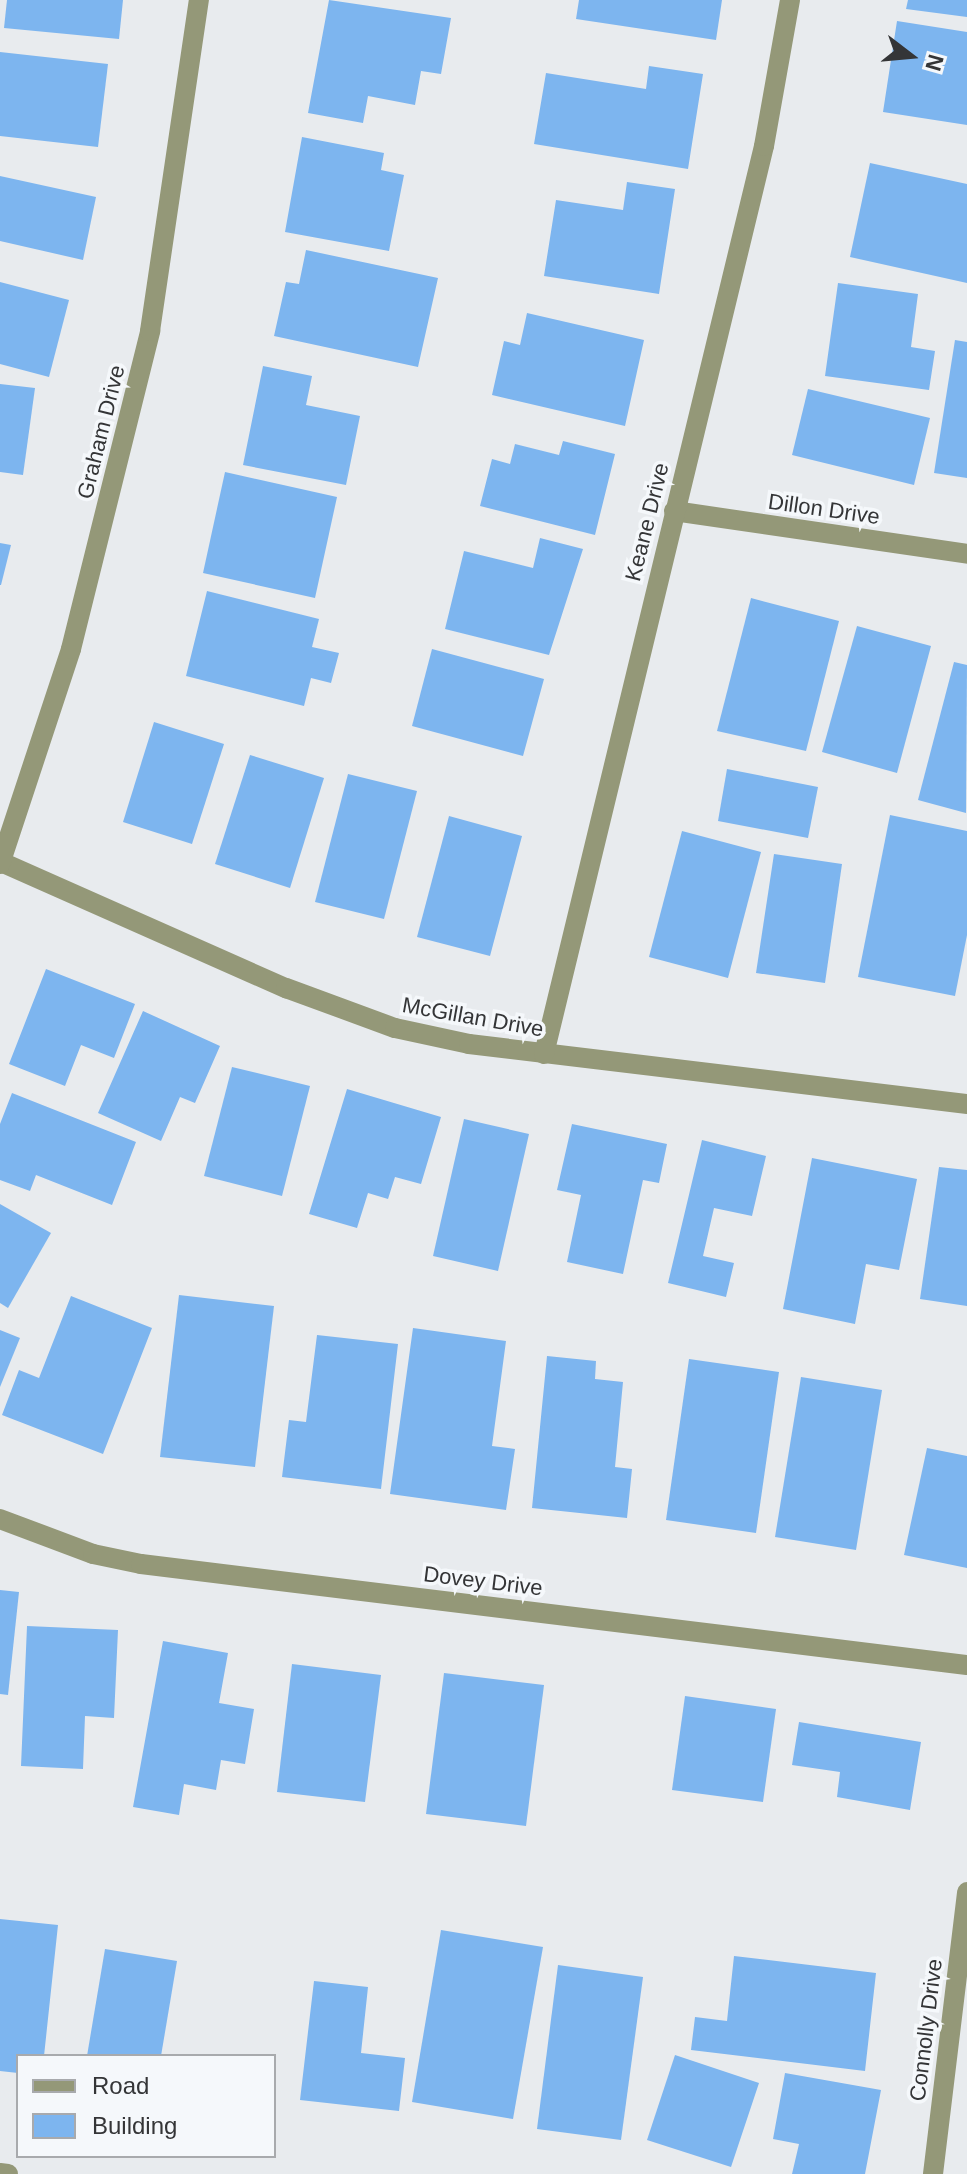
<!DOCTYPE html>
<style>
body{margin:0}
#map{position:relative;width:967px;height:2174px;overflow:hidden;background:#e8ebee;font-family:Arial,sans-serif}
div>[style]{position:absolute}
[style*='--x']{left:calc(var(--x)*1px);top:calc(var(--y)*1px);width:calc(var(--w)*1px);rotate:calc(var(--a)*1deg)}
.building>*{inset:0;background:#7db5ef}
.minor>*{height:20px;margin:-10px;padding:0 10px;transform-origin:10px;border-radius:10px;background:#949878}
span{translate:-50% -50%;white-space:nowrap;text-align:center;line-height:1.15;-webkit-text-stroke:7px #f5f8fb;paint-order:stroke}
.street-label{font-size:22px;color:#343537}
.legend{position:absolute;left:16px;top:2054px;width:260px;height:104px;box-sizing:border-box;background:#f5f8fb;border:2px solid #a8aaad;margin:0;padding:10px 14px;list-style:none;font-size:24px;color:#343537}
.legend li{display:flex;align-items:center;gap:16px;height:40px}
.legend b{width:40px;border:2px solid #a8aaad}
.north{position:absolute;left:871px;top:16px;width:80px;height:80px;-webkit-text-stroke:6px #f5f8fb;paint-order:stroke;rotate:106deg;font-size:22px;font-weight:700;line-height:32px;text-align:center;color:#343537}
.north::after{content:'';display:block;margin:auto;width:28px;height:36px;background:#343537;clip-path:polygon(50% 0,100% 100%,50% 72%,0 100%)}
</style>
<div id="map">
<div class="building">
<div style="clip-path:polygon(7px 0,123px 0,119px 39px,4px 28px)"></div>
<div style="clip-path:polygon(329px 0,451px 18px,441px 74px,421px 71px,415px 105px,368px 96px,363px 123px,308px 113px)"></div>
<div style="clip-path:polygon(579px 0,722px 0,716px 40px,576px 19px)"></div>
<div style="clip-path:polygon(908px 0,967px 0,967px 17px,906px 9px)"></div>
<div style="clip-path:polygon(897px 21px,967px 32px,967px 125px,883px 112px)"></div>
<div style="clip-path:polygon(0 52px,108px 64px,98px 147px,0 136px)"></div>
<div style="clip-path:polygon(649px 66px,703px 74px,688px 169px,534px 144px,546px 73px,646px 89px)"></div>
<div style="clip-path:polygon(302px 137px,384px 153px,381px 170px,404px 175px,389px 251px,285px 232px)"></div>
<div style="clip-path:polygon(870px 163px,967px 184px,967px 283px,850px 257px)"></div>
<div style="clip-path:polygon(0 176px,96px 197px,83px 260px,0 241px)"></div>
<div style="clip-path:polygon(627px 182px,675px 189px,659px 294px,544px 276px,556px 200px,623px 210px)"></div>
<div style="clip-path:polygon(306px 250px,438px 278px,418px 367px,274px 336px,286px 282px,299px 284px)"></div>
<div style="clip-path:polygon(0 282px,69px 300px,49px 377px,0 364px)"></div>
<div style="clip-path:polygon(838px 283px,918px 294px,911px 347px,935px 351px,929px 390px,825px 376px)"></div>
<div style="clip-path:polygon(527px 313px,644px 340px,625px 426px,492px 395px,504px 341px,520px 345px)"></div>
<div style="clip-path:polygon(955px 340px,967px 342px,967px 478px,934px 473px)"></div>
<div style="clip-path:polygon(263px 366px,312px 376px,306px 405px,360px 416px,346px 485px,243px 465px)"></div>
<div style="clip-path:polygon(0 384px,35px 388px,23px 475px,0 472px)"></div>
<div style="clip-path:polygon(808px 389px,930px 418px,914px 485px,792px 455px)"></div>
<div style="clip-path:polygon(563px 441px,615px 454px,595px 535px,480px 506px,492px 459px,510px 464px,515px 444px,559px 455px)"></div>
<div style="clip-path:polygon(225px 472px,337px 497px,315px 598px,203px 573px)"></div>
<div style="clip-path:polygon(540px 538px,583px 549px,549px 655px,445px 629px,464px 551px,533px 568px)"></div>
<div style="clip-path:polygon(0 543px,11px 545px,1px 585px,0 585px)"></div>
<div style="clip-path:polygon(207px 591px,319px 619px,312px 647px,339px 653px,331px 683px,311px 678px,304px 706px,186px 676px)"></div>
<div style="clip-path:polygon(751px 598px,839px 621px,806px 751px,717px 731px)"></div>
<div style="clip-path:polygon(857px 626px,931px 646px,897px 773px,822px 752px)"></div>
<div style="clip-path:polygon(432px 649px,544px 679px,523px 756px,412px 726px)"></div>
<div style="clip-path:polygon(954px 662px,967px 665px,966px 813px,918px 800px)"></div>
<div style="clip-path:polygon(154px 722px,224px 744px,192px 844px,123px 822px)"></div>
<div style="clip-path:polygon(250px 755px,324px 778px,290px 888px,215px 864px)"></div>
<div style="clip-path:polygon(727px 769px,818px 787px,808px 838px,718px 821px)"></div>
<div style="clip-path:polygon(348px 774px,417px 791px,384px 919px,315px 902px)"></div>
<div style="clip-path:polygon(890px 815px,967px 831px,967px 935px,955px 996px,858px 977px)"></div>
<div style="clip-path:polygon(449px 816px,522px 836px,490px 956px,417px 937px)"></div>
<div style="clip-path:polygon(682px 831px,761px 852px,728px 978px,649px 957px)"></div>
<div style="clip-path:polygon(774px 854px,842px 864px,825px 983px,756px 973px)"></div>
<div style="clip-path:polygon(46px 969px,135px 1004px,114px 1058px,81px 1045px,65px 1086px,9px 1064px)"></div>
<div style="clip-path:polygon(143px 1011px,220px 1046px,195px 1103px,180px 1097px,161px 1141px,98px 1113px)"></div>
<div style="clip-path:polygon(232px 1067px,310px 1086px,282px 1196px,204px 1176px)"></div>
<div style="clip-path:polygon(347px 1089px,441px 1117px,421px 1184px,395px 1177px,388px 1199px,368px 1193px,357px 1228px,309px 1214px)"></div>
<div style="clip-path:polygon(12px 1093px,136px 1142px,112px 1205px,36px 1175px,30px 1191px,0 1180px,0 1124px)"></div>
<div style="clip-path:polygon(464px 1119px,529px 1134px,498px 1271px,433px 1256px)"></div>
<div style="clip-path:polygon(572px 1124px,667px 1144px,659px 1183px,643px 1180px,623px 1274px,567px 1262px,581px 1195px,557px 1190px)"></div>
<div style="clip-path:polygon(702px 1140px,766px 1156px,752px 1216px,714px 1208px,703px 1256px,734px 1263px,726px 1297px,668px 1283px)"></div>
<div style="clip-path:polygon(812px 1158px,917px 1179px,899px 1270px,866px 1264px,855px 1324px,783px 1309px)"></div>
<div style="clip-path:polygon(939px 1167px,967px 1170px,967px 1306px,920px 1299px)"></div>
<div style="clip-path:polygon(0 1204px,51px 1233px,8px 1308px,0 1303px)"></div>
<div style="clip-path:polygon(179px 1295px,274px 1306px,255px 1467px,160px 1457px)"></div>
<div style="clip-path:polygon(71px 1296px,152px 1328px,103px 1454px,2px 1415px,19px 1370px,39px 1378px)"></div>
<div style="clip-path:polygon(413px 1328px,506px 1341px,492px 1446px,515px 1449px,506px 1510px,390px 1494px)"></div>
<div style="clip-path:polygon(0 1330px,20px 1338px,0 1387px)"></div>
<div style="clip-path:polygon(317px 1335px,398px 1344px,381px 1489px,282px 1477px,289px 1420px,306px 1422px)"></div>
<div style="clip-path:polygon(547px 1356px,596px 1361px,595px 1379px,623px 1382px,615px 1467px,632px 1469px,627px 1518px,532px 1508px)"></div>
<div style="clip-path:polygon(689px 1359px,779px 1372px,756px 1533px,666px 1520px)"></div>
<div style="clip-path:polygon(801px 1377px,882px 1390px,856px 1550px,775px 1537px)"></div>
<div style="clip-path:polygon(927px 1448px,967px 1456px,967px 1568px,904px 1555px)"></div>
<div style="clip-path:polygon(0 1590px,19px 1592px,8px 1695px,0 1694px)"></div>
<div style="clip-path:polygon(27px 1626px,118px 1630px,114px 1718px,85px 1716px,83px 1769px,21px 1766px)"></div>
<div style="clip-path:polygon(163px 1641px,228px 1653px,219px 1703px,254px 1709px,245px 1764px,221px 1760px,216px 1790px,184px 1784px,179px 1815px,133px 1807px)"></div>
<div style="clip-path:polygon(292px 1664px,381px 1675px,365px 1802px,277px 1792px)"></div>
<div style="clip-path:polygon(444px 1673px,544px 1685px,526px 1826px,426px 1814px)"></div>
<div style="clip-path:polygon(685px 1696px,776px 1709px,763px 1802px,672px 1790px)"></div>
<div style="clip-path:polygon(799px 1722px,921px 1742px,910px 1810px,837px 1797px,840px 1772px,792px 1765px)"></div>
<div style="clip-path:polygon(0 1919px,58px 1925px,44px 2056px,18px 2056px,18px 2073px,0 2071px)"></div>
<div style="clip-path:polygon(441px 1930px,543px 1947px,513px 2119px,412px 2102px)"></div>
<div style="clip-path:polygon(105px 1949px,177px 1961px,161px 2056px,87px 2056px)"></div>
<div style="clip-path:polygon(734px 1956px,876px 1973px,865px 2071px,691px 2050px,695px 2017px,727px 2021px)"></div>
<div style="clip-path:polygon(558px 1965px,643px 1977px,621px 2140px,537px 2129px)"></div>
<div style="clip-path:polygon(314px 1981px,368px 1987px,361px 2053px,405px 2058px,399px 2111px,300px 2100px)"></div>
<div style="clip-path:polygon(675px 2055px,759px 2083px,731px 2167px,647px 2140px)"></div>
<div style="clip-path:polygon(785px 2073px,881px 2090px,865px 2174px,792px 2174px,799px 2144px,773px 2139px)"></div>
</div>
<div class="minor">
<div style="--x:674;--y:511;--w:296;--a:8.3"></div>
<div style="--x:1;--y:862;--w:312;--a:23.9"></div>
<div style="--x:286;--y:988;--w:116;--a:20.2"></div>
<div style="--x:395;--y:1028;--w:76;--a:12.2"></div>
<div style="--x:469;--y:1044;--w:502;--a:6.87"></div>
<div style="--x:0;--y:864;--w:226;--a:-71.7"></div>
<div style="--x:71;--y:649;--w:328;--a:-76"></div>
<div style="--x:150;--y:331;--w:335;--a:-81.6"></div>
<div style="--x:544;--y:1054;--w:934;--a:-76.38"></div>
<div style="--x:764;--y:146;--w:148;--a:-79.9"></div>
<div style="--x:0;--y:1519;--w:99;--a:20.6"></div>
<div style="--x:93;--y:1554;--w:49;--a:11.8"></div>
<div style="--x:141;--y:1564;--w:832;--a:6.97"></div>
<div style="--x:0;--y:2173;--w:8;--a:7"></div>
<div style="--x:933;--y:2174;--w:284;--a:-83.1"></div>
</div>
<div class="street-label">
<span style="left:101px;top:432px;rotate:-76deg">Graham Drive</span>
<span style="left:824px;top:509px;rotate:8deg">Dillon Drive</span>
<span style="left:647px;top:522px;rotate:-76deg">Keane Drive</span>
<span style="left:473px;top:1017px;rotate:10deg">McGillan Drive</span>
<span style="left:483px;top:1581px;rotate:7deg">Dovey Drive</span>
<span style="left:926px;top:2030px;rotate:-83deg">Connolly Drive</span>
</div>
<ul class="legend">
<li><b style="height:10px;background:#949878"></b>Road</li>
<li><b style="height:22px;background:#7db5ef"></b>Building</li>
</ul>
<div class="north">N</div>
</div>
